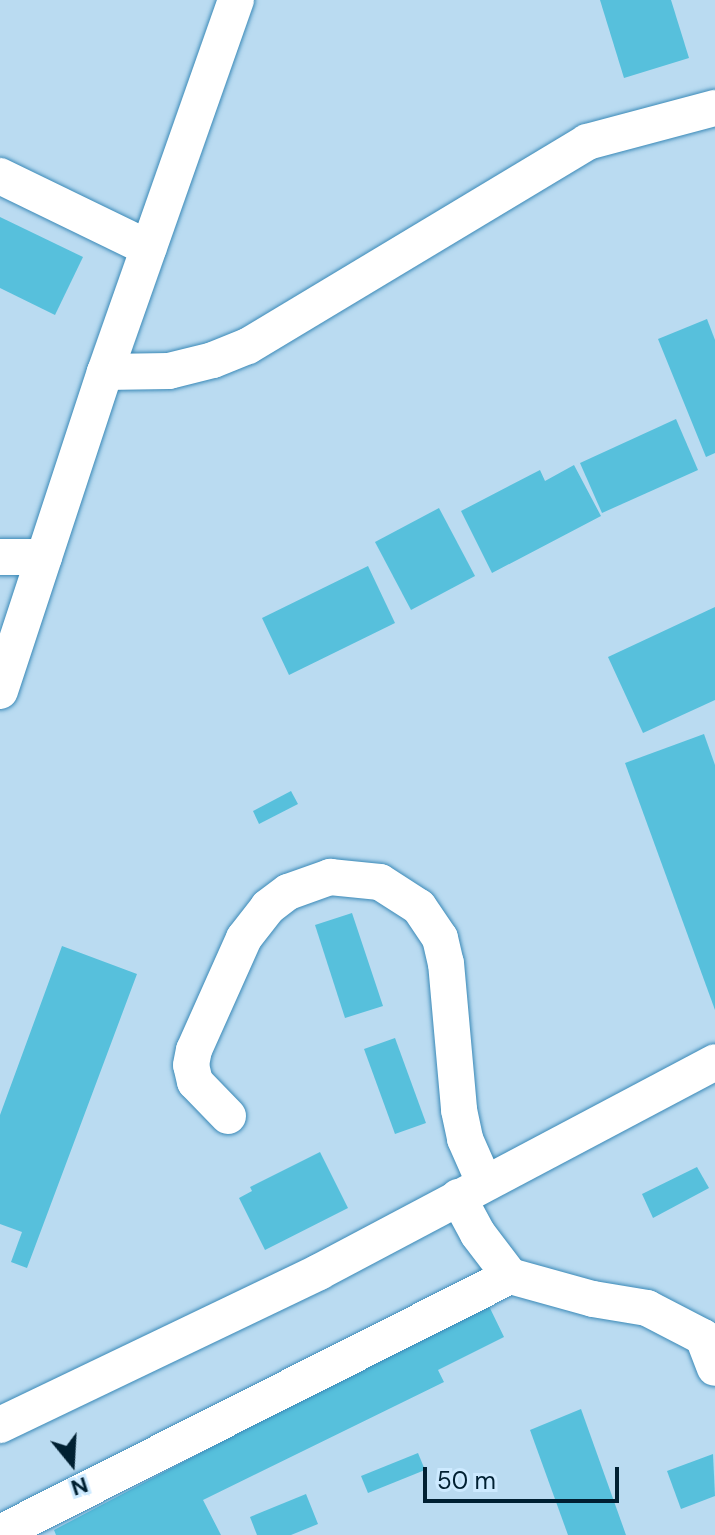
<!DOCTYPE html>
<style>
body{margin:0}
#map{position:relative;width:715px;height:1535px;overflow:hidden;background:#cdeaff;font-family:"DM Sans",sans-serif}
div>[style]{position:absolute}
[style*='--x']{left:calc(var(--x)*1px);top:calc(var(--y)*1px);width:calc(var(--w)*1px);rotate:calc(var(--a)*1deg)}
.built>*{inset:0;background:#badbf1}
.building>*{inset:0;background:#57c0dc}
.roads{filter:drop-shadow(0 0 2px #3a89b7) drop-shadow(0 0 2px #3a89b7)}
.minor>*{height:36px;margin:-18px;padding:0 18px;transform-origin:18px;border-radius:18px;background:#fff}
span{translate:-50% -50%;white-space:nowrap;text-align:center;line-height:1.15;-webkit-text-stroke:8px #cdeaff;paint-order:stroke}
.north{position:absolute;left:32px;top:1423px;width:80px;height:80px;-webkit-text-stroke:6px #cdeaff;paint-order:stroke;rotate:162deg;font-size:22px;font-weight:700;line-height:32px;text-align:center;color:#002032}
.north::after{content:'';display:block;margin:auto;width:28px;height:36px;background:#002032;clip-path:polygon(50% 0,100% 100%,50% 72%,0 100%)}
.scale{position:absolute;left:423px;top:1467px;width:196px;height:36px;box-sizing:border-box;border:4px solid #002032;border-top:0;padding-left:10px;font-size:24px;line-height:28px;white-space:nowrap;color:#002032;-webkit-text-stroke:6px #cdeaff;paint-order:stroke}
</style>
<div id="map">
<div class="built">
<div style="clip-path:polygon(0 0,715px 0,715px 1535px,0 1535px)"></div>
</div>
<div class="building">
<div style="clip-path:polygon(600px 0,671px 0,689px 58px,624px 78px)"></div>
<div style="clip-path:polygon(0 217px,83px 257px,55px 315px,0 288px)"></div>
<div style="clip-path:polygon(707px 319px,715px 340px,715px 453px,706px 457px,658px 339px)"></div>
<div style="clip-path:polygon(676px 419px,698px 470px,602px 513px,580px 463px)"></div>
<div style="clip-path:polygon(574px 465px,601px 516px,492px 573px,461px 511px,540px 470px,545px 481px)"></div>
<div style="clip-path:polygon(439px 508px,475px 576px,411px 610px,375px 542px)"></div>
<div style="clip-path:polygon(368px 566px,395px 623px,289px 675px,262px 618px)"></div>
<div style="clip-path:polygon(715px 607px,715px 700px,643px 733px,608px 657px)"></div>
<div style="clip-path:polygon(704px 734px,715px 765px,715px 1010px,625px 763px)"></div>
<div style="clip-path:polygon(291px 791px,298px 804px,259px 824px,253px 811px)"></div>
<div style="clip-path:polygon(352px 913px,383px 1006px,345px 1018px,315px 925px)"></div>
<div style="clip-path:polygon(62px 946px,137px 974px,27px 1268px,11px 1262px,22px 1232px,0 1224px,0 1115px)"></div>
<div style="clip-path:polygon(395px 1038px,426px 1123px,395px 1134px,364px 1049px)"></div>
<div style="clip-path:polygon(320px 1152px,348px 1208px,265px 1250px,239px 1198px,252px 1191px,250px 1187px)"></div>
<div style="clip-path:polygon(697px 1167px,709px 1188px,653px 1218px,642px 1194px)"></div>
<div style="clip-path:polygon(487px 1302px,504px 1337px,438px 1370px,444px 1382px,203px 1500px,221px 1535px,56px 1535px,54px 1530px)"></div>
<div style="clip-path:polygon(581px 1409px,626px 1535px,568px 1535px,530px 1430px)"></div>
<div style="clip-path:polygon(418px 1453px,425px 1470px,368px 1493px,361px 1476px)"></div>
<div style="clip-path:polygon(713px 1454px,715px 1496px,681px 1509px,667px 1471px)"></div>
<div style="clip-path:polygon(306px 1494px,318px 1524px,291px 1535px,257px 1535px,250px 1517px)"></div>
</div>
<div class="roads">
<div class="minor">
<div style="--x:0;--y:176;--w:165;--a:25.9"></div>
<div style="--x:105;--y:372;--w:64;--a:-0.9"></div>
<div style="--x:169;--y:371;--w:45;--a:-14"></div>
<div style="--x:213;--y:360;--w:38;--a:-22"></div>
<div style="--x:248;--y:346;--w:396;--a:-31"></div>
<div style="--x:587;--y:142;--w:132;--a:-14.9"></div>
<div style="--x:0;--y:557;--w:44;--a:0"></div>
<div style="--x:0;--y:691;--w:336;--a:-71.8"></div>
<div style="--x:105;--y:372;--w:394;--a:-70.6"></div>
<div style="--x:228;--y:1116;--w:47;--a:-134.1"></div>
<div style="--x:195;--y:1082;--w:17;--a:-103"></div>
<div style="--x:191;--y:1065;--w:15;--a:-79"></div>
<div style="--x:194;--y:1050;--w:123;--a:-65.9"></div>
<div style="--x:244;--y:938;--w:39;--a:-52"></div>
<div style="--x:268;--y:907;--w:25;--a:-37"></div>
<div style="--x:288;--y:892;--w:45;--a:-19.7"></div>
<div style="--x:330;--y:877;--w:50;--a:5.7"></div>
<div style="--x:380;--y:882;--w:46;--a:32.7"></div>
<div style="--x:419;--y:907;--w:37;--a:56"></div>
<div style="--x:440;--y:938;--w:26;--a:77"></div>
<div style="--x:446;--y:963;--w:148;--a:84.9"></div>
<div style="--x:459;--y:1110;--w:30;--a:78"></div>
<div style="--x:465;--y:1139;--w:47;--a:66.2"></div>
<div style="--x:458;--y:1197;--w:42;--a:61.6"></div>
<div style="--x:478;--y:1234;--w:53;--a:52.7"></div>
<div style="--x:510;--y:1276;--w:86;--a:15.5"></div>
<div style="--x:593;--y:1299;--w:55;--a:9.5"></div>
<div style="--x:647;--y:1308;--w:63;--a:27.4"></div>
<div style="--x:703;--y:1337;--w:33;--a:69"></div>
<div style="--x:0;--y:1425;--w:354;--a:-25.6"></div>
<div style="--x:319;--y:1272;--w:448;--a:-27.9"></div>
<div style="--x:0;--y:1533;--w:571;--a:-26.74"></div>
</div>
</div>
<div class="north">N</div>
<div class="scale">50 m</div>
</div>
